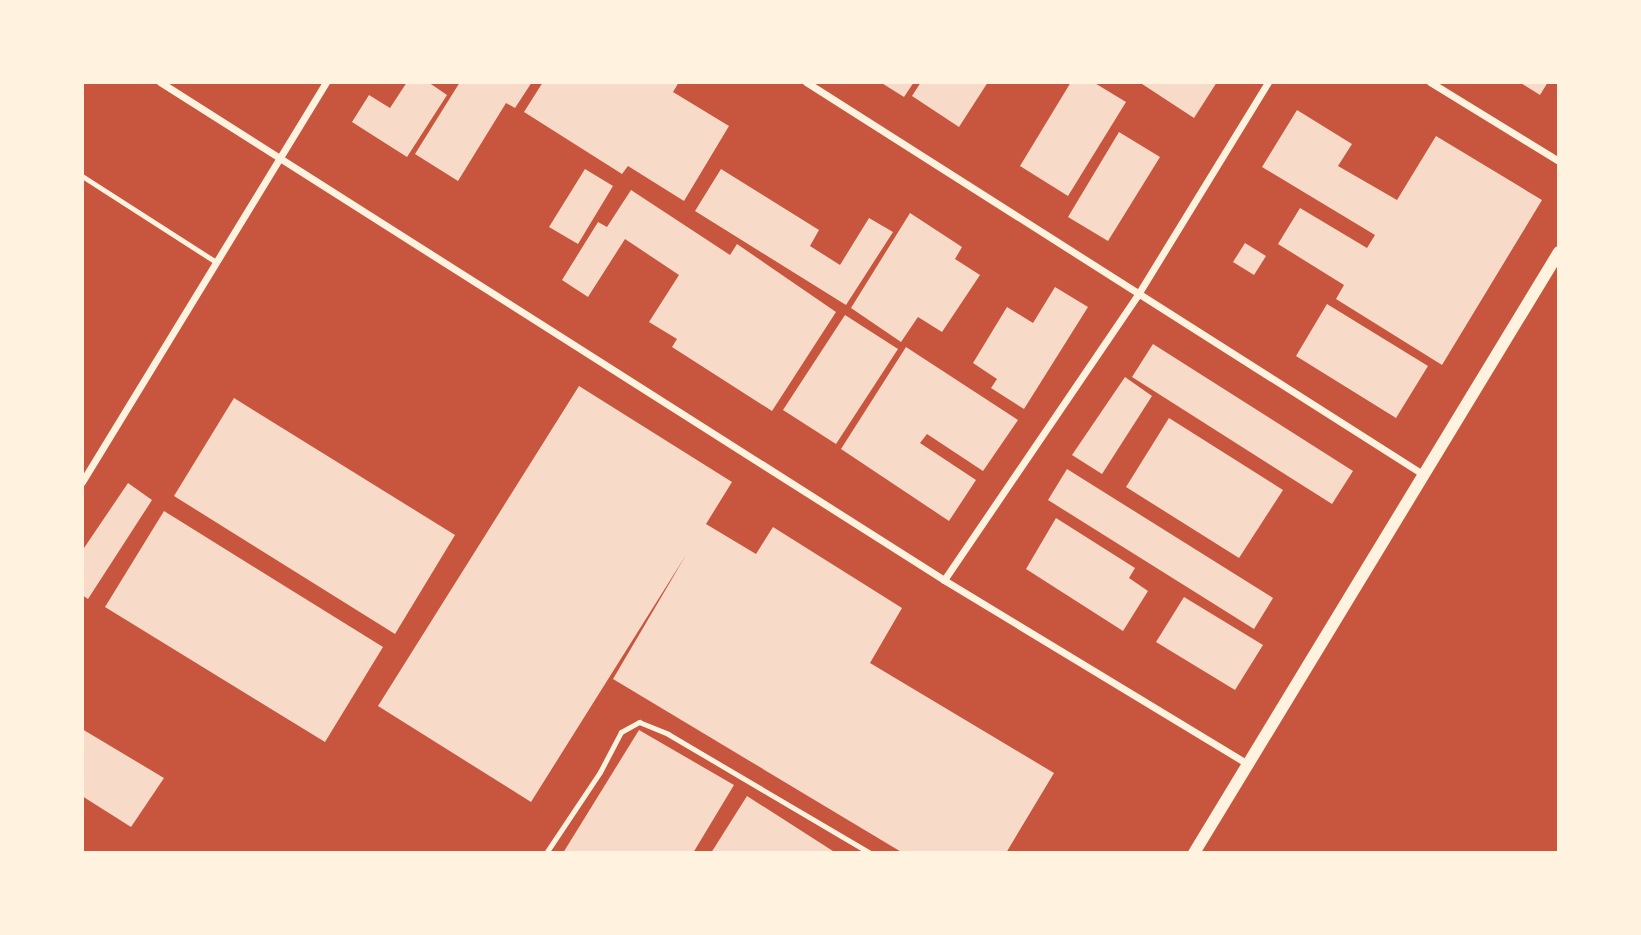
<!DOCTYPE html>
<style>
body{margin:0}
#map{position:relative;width:1641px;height:935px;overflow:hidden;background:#c8553d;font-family:"Crimson Pro",serif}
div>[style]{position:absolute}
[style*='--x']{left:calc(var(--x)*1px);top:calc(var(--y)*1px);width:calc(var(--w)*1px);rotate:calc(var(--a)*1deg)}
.building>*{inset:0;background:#f7dbc8}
.service>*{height:5px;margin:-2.5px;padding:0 2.5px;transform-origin:2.5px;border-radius:2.5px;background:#fff3e0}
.minor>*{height:7px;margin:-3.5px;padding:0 3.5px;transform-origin:3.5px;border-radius:3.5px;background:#fff3e0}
.tertiary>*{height:12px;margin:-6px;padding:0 6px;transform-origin:6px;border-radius:6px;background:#fff3e0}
span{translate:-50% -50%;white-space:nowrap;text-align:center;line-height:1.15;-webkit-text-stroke:5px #fff3e0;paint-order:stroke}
.frame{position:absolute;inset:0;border:84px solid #fff3e0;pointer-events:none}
</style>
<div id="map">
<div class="building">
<div style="clip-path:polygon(407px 82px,428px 82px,447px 95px,407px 157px,352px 122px,369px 95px,390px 108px)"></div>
<div style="clip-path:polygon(460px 82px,532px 82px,515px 108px,506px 103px,458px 181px,415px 154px)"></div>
<div style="clip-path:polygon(543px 82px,679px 82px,673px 92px,729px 126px,684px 201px,628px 166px,622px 174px,524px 112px)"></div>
<div style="clip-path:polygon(880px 82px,914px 82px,904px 97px)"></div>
<div style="clip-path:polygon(921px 82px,988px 82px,959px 127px,912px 96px)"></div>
<div style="clip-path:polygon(1071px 82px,1093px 82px,1126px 102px,1068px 196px,1020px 166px)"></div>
<div style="clip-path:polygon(1139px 82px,1217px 82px,1194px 118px)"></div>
<div style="clip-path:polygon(1519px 82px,1548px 82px,1540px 95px)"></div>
<div style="clip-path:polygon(1297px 110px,1352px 144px,1338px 166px,1397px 200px,1436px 136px,1542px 200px,1442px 365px,1336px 299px,1344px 285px,1278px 244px,1300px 208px,1367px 248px,1375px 235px,1262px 167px)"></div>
<div style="clip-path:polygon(1119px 132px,1160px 157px,1108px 241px,1068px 217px)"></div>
<div style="clip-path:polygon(585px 169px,613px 186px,578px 244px,549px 227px)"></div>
<div style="clip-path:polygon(721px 169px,819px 230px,810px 246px,840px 265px,869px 218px,893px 232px,846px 305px,695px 211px)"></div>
<div style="clip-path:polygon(631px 190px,730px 255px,737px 244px,836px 312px,772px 411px,672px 347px,677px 339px,649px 322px,679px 275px,625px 239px,588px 297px,562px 280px,598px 222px,607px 227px)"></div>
<div style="clip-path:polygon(910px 213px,962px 247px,955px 259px,980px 275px,942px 332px,918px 317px,901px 342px,851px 308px)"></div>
<div style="clip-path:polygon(1245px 243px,1266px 256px,1254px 275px,1233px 262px)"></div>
<div style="clip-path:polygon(1055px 287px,1088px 307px,1024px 409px,991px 388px,997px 379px,973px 363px,1007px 307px,1033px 323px)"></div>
<div style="clip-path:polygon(1327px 304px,1428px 366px,1396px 418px,1296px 356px)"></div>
<div style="clip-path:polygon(845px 315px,898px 349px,836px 444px,783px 410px)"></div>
<div style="clip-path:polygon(1153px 344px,1353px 471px,1332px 504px,1132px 377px)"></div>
<div style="clip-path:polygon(906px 347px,1018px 420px,983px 471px,927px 434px,920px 443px,976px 480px,949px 521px,841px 449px)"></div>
<div style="clip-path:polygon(1125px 377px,1152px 396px,1102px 474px,1072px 455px)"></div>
<div style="clip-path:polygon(579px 386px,732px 482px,706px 524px,756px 554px,773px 527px,902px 608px,870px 663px,1054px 773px,1006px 853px,903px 853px,613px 679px,686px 555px,531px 802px,378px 706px)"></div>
<div style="clip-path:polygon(234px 398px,455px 535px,395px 634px,174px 496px)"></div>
<div style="clip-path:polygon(1169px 418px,1283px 490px,1239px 558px,1126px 487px)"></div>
<div style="clip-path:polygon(1067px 469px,1273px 598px,1254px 629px,1048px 500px)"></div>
<div style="clip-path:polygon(128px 483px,152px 500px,88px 599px,82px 595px,82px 551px)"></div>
<div style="clip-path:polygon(164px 511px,383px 647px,325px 742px,105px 607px)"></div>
<div style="clip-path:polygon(1056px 518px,1135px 568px,1129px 578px,1148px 591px,1123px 631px,1026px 569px)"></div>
<div style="clip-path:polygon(1184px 597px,1263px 645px,1235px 690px,1156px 642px)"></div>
<div style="clip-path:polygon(82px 729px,164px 778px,131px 827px,82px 796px)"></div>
<div style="clip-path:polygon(639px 730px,734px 785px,693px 853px,563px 853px)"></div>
<div style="clip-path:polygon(747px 796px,836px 853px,711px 853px)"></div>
</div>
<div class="service">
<div style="--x:82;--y:176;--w:159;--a:32.7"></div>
<div style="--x:546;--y:853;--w:97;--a:-56.3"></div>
<div style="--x:600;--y:772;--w:45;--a:-62.3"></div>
<div style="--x:621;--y:732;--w:21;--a:-29"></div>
<div style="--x:639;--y:722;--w:31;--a:22"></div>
<div style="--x:668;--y:734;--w:234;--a:30.5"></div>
</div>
<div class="minor">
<div style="--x:160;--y:82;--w:929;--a:32.42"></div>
<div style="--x:944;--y:580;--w:357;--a:31.2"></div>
<div style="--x:806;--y:82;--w:729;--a:32.45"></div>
<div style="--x:1430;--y:82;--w:151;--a:31.5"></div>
<div style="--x:82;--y:482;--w:469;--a:-58.6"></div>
<div style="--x:944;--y:580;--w:343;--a:-55.8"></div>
<div style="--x:1137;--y:296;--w:251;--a:-58.5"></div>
</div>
<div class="tertiary">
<div style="--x:1194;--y:853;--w:703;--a:-58.73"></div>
</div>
<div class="frame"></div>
</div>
